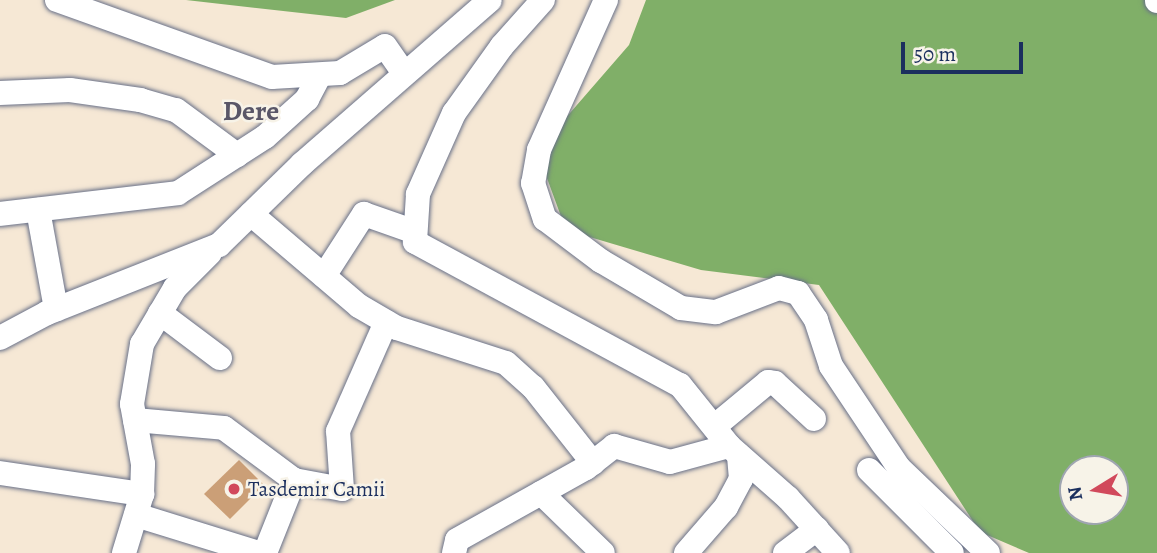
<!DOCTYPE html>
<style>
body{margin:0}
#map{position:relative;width:1157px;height:553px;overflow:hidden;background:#f6e8d5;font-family:Alegreya,serif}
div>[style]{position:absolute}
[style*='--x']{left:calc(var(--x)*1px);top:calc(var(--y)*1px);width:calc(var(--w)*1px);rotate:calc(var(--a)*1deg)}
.forest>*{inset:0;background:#80af68}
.building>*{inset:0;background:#cb9f77}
.roads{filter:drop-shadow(0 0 2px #687088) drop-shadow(0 0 2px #687088)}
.minor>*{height:24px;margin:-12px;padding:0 12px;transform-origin:12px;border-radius:12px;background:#fff}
.dots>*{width:19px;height:19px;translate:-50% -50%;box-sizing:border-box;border:4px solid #f7f3e8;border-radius:50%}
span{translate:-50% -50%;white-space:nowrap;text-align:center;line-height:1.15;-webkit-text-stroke:5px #f7f3e8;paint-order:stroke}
.poi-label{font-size:21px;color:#1b2f5e}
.left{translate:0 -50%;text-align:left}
.district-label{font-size:28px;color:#595667;font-weight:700}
.north{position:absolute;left:1059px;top:455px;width:70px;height:70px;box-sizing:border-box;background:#f7f3e8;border:2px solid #9fa5b1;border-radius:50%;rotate:259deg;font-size:19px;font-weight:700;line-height:28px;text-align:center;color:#1b2f5e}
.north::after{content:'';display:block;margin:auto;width:24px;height:32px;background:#d1495b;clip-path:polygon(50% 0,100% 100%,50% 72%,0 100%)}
.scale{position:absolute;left:901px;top:42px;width:122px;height:32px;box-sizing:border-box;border:4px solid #1b2f5e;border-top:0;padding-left:9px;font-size:21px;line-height:24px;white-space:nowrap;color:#1b2f5e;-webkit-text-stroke:5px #f7f3e8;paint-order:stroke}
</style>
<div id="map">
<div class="forest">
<div style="clip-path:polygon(186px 0,395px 0,346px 18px)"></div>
<div style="clip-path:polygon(evenodd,646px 0,1157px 0,1157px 553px,1029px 553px,980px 532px,819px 285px,701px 270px,566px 230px,537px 151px,629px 45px,646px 0,1073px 469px,1115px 469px,1115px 511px,1073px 511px,1073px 469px)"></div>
</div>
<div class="building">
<div style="clip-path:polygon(239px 460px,264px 485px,230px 519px,204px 494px)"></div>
</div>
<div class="roads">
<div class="minor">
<div style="--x:57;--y:0;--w:228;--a:19.7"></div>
<div style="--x:272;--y:77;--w:68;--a:-3.4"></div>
<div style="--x:340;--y:73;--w:52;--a:-31"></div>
<div style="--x:385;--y:46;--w:33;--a:55"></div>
<div style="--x:543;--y:0;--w:62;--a:131.7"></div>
<div style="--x:502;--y:46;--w:82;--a:125.6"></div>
<div style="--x:454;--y:113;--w:89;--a:114"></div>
<div style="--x:418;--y:194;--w:48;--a:93.6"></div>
<div style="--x:415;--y:242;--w:301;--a:28.4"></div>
<div style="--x:680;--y:385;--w:78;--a:51.2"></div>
<div style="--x:729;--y:446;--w:79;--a:41.4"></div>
<div style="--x:788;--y:498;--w:74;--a:47.7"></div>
<div style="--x:606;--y:0;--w:164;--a:114.1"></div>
<div style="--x:539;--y:150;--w:34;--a:100"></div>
<div style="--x:533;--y:183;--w:38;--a:72"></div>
<div style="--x:545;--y:219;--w:70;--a:36.9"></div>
<div style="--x:601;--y:261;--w:93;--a:30.4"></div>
<div style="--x:681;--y:308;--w:35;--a:7"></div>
<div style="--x:716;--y:312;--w:67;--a:-20.9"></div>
<div style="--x:779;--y:288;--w:20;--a:15"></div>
<div style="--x:798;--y:293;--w:32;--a:56"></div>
<div style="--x:816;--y:320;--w:48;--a:71.9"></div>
<div style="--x:831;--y:366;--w:123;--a:56.3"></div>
<div style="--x:899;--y:468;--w:123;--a:43.7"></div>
<div style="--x:1157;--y:0;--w:1;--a:90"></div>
<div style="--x:0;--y:93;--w:70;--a:-2.5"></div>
<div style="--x:70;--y:90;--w:71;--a:8.1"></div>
<div style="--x:140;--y:100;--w:37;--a:16"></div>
<div style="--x:176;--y:110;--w:76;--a:36.4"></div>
<div style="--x:38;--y:210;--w:101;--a:79.7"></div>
<div style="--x:0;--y:214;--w:179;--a:-6.7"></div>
<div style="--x:178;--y:193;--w:103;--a:-32.8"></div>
<div style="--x:265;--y:137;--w:57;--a:-42.1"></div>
<div style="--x:307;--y:99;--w:27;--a:-62"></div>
<div style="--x:251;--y:214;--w:142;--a:40.4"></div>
<div style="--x:359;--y:306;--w:44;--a:30.1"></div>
<div style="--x:397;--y:328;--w:114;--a:17.8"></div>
<div style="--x:506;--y:363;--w:36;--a:42"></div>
<div style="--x:533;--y:387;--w:97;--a:51.7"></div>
<div style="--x:324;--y:276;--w:74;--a:-57.2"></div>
<div style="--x:364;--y:214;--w:54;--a:19.4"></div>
<div style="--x:160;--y:313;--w:75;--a:36.9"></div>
<div style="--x:0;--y:338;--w:53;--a:-28"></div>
<div style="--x:47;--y:313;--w:185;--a:-21.6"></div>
<div style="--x:219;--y:245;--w:116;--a:-44.3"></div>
<div style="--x:302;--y:164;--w:249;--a:-41.1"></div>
<div style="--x:135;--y:420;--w:89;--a:5.1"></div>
<div style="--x:224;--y:428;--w:87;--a:36.6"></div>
<div style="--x:294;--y:480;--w:49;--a:10.6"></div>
<div style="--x:342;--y:489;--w:58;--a:-93.9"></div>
<div style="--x:338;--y:431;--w:119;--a:-66.2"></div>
<div style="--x:715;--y:426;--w:69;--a:-39.7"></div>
<div style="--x:768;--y:382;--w:7;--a:8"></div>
<div style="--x:775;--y:383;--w:53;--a:42.7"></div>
<div style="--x:869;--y:470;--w:117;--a:45"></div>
<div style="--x:0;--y:473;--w:144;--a:8.4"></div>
<div style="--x:541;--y:493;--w:86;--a:44.1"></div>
<div style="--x:136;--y:515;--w:129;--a:17.2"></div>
<div style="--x:124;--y:553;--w:62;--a:-73"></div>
<div style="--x:142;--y:494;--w:30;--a:-88"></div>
<div style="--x:143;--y:464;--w:61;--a:-100.4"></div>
<div style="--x:132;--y:404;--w:61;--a:-80.5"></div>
<div style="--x:142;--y:344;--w:65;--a:-59.5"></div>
<div style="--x:175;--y:288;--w:49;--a:-45"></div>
<div style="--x:265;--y:553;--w:79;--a:-68.3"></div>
<div style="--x:454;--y:553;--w:13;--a:-77"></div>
<div style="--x:457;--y:540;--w:148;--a:-29.2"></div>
<div style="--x:586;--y:468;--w:36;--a:-38"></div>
<div style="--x:614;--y:446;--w:58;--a:15.9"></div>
<div style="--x:670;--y:462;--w:61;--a:-15.2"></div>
<div style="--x:686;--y:553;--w:61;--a:-49"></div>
<div style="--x:726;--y:507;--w:32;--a:-62"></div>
<div style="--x:741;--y:479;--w:24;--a:-95"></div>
<div style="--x:785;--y:553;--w:40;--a:-37"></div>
</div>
</div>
<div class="dots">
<div style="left:234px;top:489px;background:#d1495b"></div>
</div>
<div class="poi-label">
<span class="left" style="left:248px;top:489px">Tasdemir Camii</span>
</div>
<div class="district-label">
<span style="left:251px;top:111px">Dere</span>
</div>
<div class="north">N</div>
<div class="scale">50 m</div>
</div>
